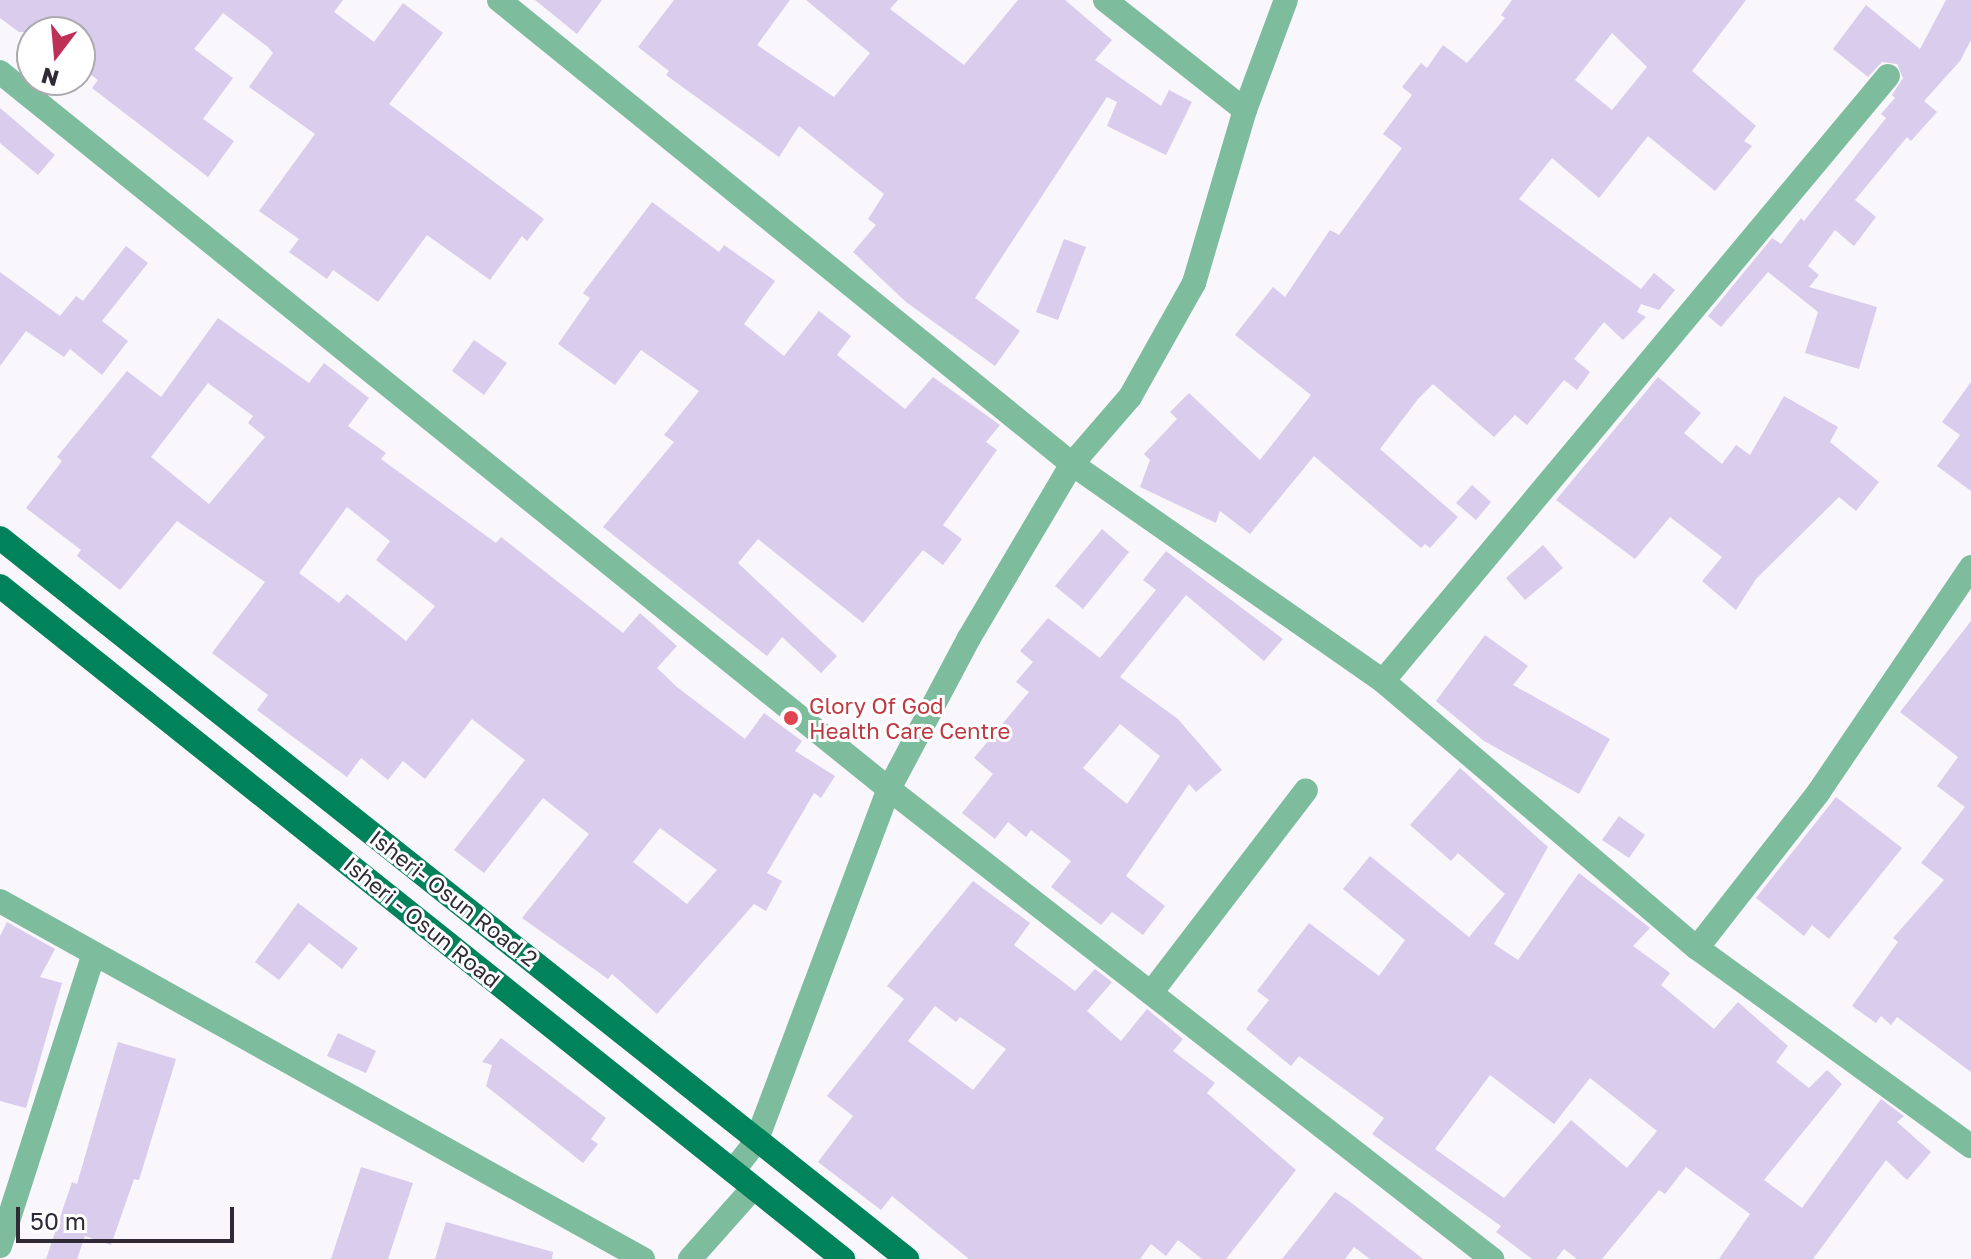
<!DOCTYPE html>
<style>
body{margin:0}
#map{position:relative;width:1971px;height:1259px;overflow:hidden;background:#f9f6fc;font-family:"Golos Text",sans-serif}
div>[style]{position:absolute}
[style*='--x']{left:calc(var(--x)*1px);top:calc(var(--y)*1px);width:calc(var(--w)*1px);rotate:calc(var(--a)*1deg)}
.building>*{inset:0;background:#daccec}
.minor>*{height:24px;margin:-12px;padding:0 12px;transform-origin:12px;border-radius:12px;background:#7ebc9e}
.major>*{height:24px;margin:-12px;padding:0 12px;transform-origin:12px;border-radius:12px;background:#00825a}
.dots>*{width:22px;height:22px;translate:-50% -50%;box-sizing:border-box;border:4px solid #fff;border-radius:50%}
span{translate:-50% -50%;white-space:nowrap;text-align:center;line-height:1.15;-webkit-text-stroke:6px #fff;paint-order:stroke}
.health-label{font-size:22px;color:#be3a42}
.left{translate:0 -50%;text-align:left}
.street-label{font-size:22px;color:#2f2a36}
.north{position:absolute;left:16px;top:16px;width:80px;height:80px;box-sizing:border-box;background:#fff;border:2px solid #acaaaf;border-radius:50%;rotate:196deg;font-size:22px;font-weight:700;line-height:32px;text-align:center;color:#2f2a36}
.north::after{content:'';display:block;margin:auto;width:28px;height:36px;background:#bf3057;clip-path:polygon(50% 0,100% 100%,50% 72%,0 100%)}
.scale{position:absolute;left:16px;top:1207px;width:218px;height:36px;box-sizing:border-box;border:4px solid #2f2a36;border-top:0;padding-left:10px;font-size:24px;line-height:28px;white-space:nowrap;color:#2f2a36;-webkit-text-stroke:6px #fff;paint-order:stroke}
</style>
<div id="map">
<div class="building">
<div style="clip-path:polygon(0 0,343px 0,334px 12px,374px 42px,403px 3px,443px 33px,389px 104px,544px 219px,527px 241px,522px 236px,490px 280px,427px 235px,378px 302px,333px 270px,327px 279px,289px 252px,299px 239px,259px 211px,315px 134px,249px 87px,273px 53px,268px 47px,223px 13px,194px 49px,233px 78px,203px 119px,234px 141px,208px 177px,92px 88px,98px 80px,80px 67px,80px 32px,19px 32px,0 18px)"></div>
<div style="clip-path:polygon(535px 0,602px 0,577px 34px)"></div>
<div style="clip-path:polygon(674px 0,790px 0,757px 45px,834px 97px,870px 53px,806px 0,898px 0,890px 9px,964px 65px,1018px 0,1065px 0,1112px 40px,1095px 60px,1161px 106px,1169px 90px,1192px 102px,1166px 155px,1107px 126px,1117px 102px,1107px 97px,975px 298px,1020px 331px,995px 366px,906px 302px,853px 252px,876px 225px,868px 219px,884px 194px,799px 126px,779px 157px,666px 75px,669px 71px,638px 47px)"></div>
<div style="clip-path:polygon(evenodd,1512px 0,1746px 0,1692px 71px,1756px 126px,1744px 141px,1752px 146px,1715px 191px,1648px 136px,1599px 198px,1552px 158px,1519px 199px,1641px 289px,1654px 273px,1675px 290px,1659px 310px,1641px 304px,1637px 312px,1646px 317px,1623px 340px,1604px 322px,1574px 359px,1590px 372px,1577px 390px,1564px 380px,1527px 425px,1515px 415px,1494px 437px,1433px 384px,1418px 399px,1380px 449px,1458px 517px,1430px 548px,1425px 544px,1421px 548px,1314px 456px,1250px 534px,1220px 511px,1216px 523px,1140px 487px,1150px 460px,1144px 454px,1177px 419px,1170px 412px,1189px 393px,1260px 460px,1311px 395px,1235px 335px,1273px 287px,1285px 297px,1330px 230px,1339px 235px,1402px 148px,1383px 134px,1412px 95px,1402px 87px,1421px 63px,1427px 68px,1443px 45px,1467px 63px,1505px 18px,1501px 15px,1512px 0,1612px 33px,1647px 67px,1612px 110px,1575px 80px,1612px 33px)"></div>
<div style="clip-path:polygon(1946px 0,1971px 0,1971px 40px,1960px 61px,1924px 101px,1937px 112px,1911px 141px,1907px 137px,1855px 200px,1876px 217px,1854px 246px,1835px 230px,1808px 266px,1819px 275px,1809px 287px,1877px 307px,1859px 369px,1805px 353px,1818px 312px,1768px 272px,1721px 327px,1708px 316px,1772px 238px,1781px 244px,1801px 218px,1804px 221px,1886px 118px,1881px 114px,1895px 98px,1892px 95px,1903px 78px,1897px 64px,1882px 62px,1868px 77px,1833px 49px,1866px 5px,1920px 49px)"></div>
<div style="clip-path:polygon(0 108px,55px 155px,38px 175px,0 143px)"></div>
<div style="clip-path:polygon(652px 202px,719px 252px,724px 245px,775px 281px,744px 324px,784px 356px,819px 311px,851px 336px,837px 355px,905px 409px,933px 377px,1000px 425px,986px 442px,997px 450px,943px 525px,962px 539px,943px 565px,923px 550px,863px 623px,758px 539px,738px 563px,837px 656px,821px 673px,782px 637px,767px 656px,603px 527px,674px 442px,664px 435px,699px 391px,641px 350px,615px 385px,558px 344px,590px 298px,583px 293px)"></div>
<div style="clip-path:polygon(1064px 239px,1086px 247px,1058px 320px,1036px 312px)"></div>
<div style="clip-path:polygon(126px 246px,148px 263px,102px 321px,128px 341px,102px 375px,70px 349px,64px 357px,26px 331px,0 366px,0 272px,60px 316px,76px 296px,83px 301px)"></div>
<div style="clip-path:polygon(evenodd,218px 318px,309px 383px,324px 363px,369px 398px,348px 426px,386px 453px,381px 459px,496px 543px,501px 537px,623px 633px,640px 613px,677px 646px,657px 668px,677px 687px,745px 739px,764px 713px,802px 741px,795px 751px,835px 776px,821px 798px,814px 793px,767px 873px,782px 881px,766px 911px,754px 904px,657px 1014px,612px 974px,608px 979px,522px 918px,589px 834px,543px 798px,484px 873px,454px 850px,525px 760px,472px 719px,425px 779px,403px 761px,388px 780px,361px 758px,347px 777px,257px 710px,268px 695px,212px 653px,265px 582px,177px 521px,120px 590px,77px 556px,81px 550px,26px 508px,62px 461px,57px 457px,127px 371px,161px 397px,218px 318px,208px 383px,253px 416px,248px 423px,265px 437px,209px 504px,151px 457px,208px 383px,218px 318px,347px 507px,390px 541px,376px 560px,435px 606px,406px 641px,347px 594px,339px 603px,299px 573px,347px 507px,218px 318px,660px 828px,717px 870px,687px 904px,633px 862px,660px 828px)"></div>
<div style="clip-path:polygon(474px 340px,507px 363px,484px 395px,452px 371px)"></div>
<div style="clip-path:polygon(1658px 377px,1701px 413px,1684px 433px,1722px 464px,1736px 445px,1750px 455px,1784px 396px,1838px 427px,1830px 442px,1879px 482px,1856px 511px,1839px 497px,1756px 579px,1736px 610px,1702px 581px,1722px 557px,1670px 517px,1635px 559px,1556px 500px)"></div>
<div style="clip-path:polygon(1971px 382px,1971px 491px,1937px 466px,1960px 435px,1942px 422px)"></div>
<div style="clip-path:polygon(1472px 485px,1491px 502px,1476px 520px,1456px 503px)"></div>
<div style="clip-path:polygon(1102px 529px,1129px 552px,1083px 609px,1055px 586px)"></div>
<div style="clip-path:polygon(1543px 545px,1563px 568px,1525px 600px,1506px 578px)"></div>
<div style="clip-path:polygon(evenodd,1166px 551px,1283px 639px,1264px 661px,1186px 595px,1120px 677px,1178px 719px,1222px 770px,1196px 792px,1189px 784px,1126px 876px,1165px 906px,1143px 935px,1112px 912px,1101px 925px,1051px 887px,1071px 861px,1031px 830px,1026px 837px,1008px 822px,995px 839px,962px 813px,993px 774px,974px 758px,1029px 692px,1016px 682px,1033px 662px,1020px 651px,1048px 618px,1100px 658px,1156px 590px,1143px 580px,1166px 551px,1120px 724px,1160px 756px,1127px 804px,1083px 768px,1120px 724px)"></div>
<div style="clip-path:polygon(1971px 621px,1971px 1072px,1897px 1017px,1891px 1025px,1881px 1016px,1876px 1023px,1852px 1006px,1898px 942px,1893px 938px,1944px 880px,1921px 863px,1965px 807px,1937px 786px,1958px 757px,1900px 712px)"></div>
<div style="clip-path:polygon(1485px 635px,1528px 666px,1513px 685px,1610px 739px,1579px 794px,1484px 741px,1436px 701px)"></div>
<div style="clip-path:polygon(evenodd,1460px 768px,1548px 847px,1494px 944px,1518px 960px,1579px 873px,1650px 928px,1633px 946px,1670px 973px,1661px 985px,1714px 1029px,1738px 1002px,1788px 1046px,1776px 1062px,1809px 1088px,1827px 1070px,1842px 1084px,1764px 1180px,1802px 1208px,1881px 1099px,1904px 1116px,1897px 1122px,1931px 1152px,1907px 1180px,1886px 1160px,1813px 1259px,1719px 1259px,1750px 1214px,1686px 1167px,1665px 1194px,1659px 1190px,1602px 1259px,1577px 1259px,1564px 1249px,1556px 1259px,1532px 1259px,1496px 1232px,1501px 1226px,1372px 1134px,1384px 1118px,1299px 1056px,1291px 1066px,1246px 1029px,1269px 1000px,1257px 991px,1309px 923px,1379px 976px,1405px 940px,1343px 889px,1370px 856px,1469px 937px,1505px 894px,1458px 853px,1451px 861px,1410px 825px,1460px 768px,1490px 1075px,1554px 1124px,1590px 1078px,1657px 1131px,1627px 1168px,1571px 1120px,1504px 1198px,1435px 1149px,1490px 1075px)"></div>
<div style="clip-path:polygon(1836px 797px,1902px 848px,1829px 939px,1812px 925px,1804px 936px,1756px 898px)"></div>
<div style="clip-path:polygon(1619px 816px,1645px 835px,1629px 858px,1602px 840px)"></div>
<div style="clip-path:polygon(evenodd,973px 881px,1030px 923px,1014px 945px,1075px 991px,1095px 969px,1112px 982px,1087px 1011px,1121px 1041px,1147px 1009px,1183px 1039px,1173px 1051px,1215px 1083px,1207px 1093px,1296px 1170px,1226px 1259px,1202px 1259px,1178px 1240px,1166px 1256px,1151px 1244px,1140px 1259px,969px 1259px,892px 1196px,881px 1210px,818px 1162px,853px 1116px,827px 1096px,904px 999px,887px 986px,973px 881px,935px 1006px,956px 1022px,960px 1017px,1006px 1049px,973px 1090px,908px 1041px,935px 1006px)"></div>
<div style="clip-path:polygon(298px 903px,358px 948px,342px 969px,309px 943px,279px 980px,255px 962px)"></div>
<div style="clip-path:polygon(7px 922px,55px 949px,40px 977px,62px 983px,26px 1108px,0 1101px,0 936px)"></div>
<div style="clip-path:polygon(338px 1033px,376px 1051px,366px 1073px,327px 1056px)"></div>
<div style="clip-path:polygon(501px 1038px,606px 1118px,591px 1139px,598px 1144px,583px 1163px,486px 1086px,492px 1065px,482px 1062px)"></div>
<div style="clip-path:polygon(118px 1042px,176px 1059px,139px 1180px,134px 1179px,111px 1245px,85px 1236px,77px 1259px,46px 1259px,72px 1182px,77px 1184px)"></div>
<div style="clip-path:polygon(361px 1167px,413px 1183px,388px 1259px,331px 1259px)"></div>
<div style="clip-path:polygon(1335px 1192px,1349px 1201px,1423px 1259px,1370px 1259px,1354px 1247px,1345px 1259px,1282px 1259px)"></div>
<div style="clip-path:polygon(446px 1222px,553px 1252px,552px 1259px,435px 1259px)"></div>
</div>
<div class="minor">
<div style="--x:499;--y:0;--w:737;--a:39"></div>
<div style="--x:1072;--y:464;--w:379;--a:34.9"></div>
<div style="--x:1383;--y:681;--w:412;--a:40.4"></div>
<div style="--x:1697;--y:948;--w:338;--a:35.9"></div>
<div style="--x:1105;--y:0;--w:178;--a:38.2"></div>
<div style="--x:0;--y:72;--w:1142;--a:38.89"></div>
<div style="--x:889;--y:789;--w:765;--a:37.93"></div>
<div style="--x:1383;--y:681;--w:788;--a:-50.15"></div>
<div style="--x:0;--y:901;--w:736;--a:29.11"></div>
<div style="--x:1697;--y:948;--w:197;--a:-52"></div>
<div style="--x:1818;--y:793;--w:273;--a:-55.9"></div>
<div style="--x:1151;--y:993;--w:255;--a:-52.6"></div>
<div style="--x:733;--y:1171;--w:37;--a:-52"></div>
<div style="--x:756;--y:1142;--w:377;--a:-69.4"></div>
<div style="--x:889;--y:789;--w:171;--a:-62.1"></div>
<div style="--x:969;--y:638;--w:202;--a:-59.4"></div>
<div style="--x:1072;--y:464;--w:89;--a:-49.1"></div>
<div style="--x:1130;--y:397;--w:131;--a:-60.7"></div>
<div style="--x:1194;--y:283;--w:180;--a:-73.6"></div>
<div style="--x:1245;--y:110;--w:117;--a:-69.6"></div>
<div style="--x:0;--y:1246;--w:307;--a:-72.2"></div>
<div style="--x:690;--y:1259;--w:95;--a:-48.4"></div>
</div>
<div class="major">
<div style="--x:0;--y:538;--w:1159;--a:38.48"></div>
<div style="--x:0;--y:586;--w:1079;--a:38.6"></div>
</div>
<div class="dots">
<div style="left:791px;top:718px;background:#e0444e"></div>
</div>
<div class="health-label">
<span class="left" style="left:809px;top:718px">Glory Of God<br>Health Care Centre</span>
</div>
<div class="street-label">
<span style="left:454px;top:898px;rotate:38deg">Isheri- Osun Road 2</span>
<span style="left:422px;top:922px;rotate:39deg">Isheri - Osun Road</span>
</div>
<div class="north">N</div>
<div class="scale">50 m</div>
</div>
